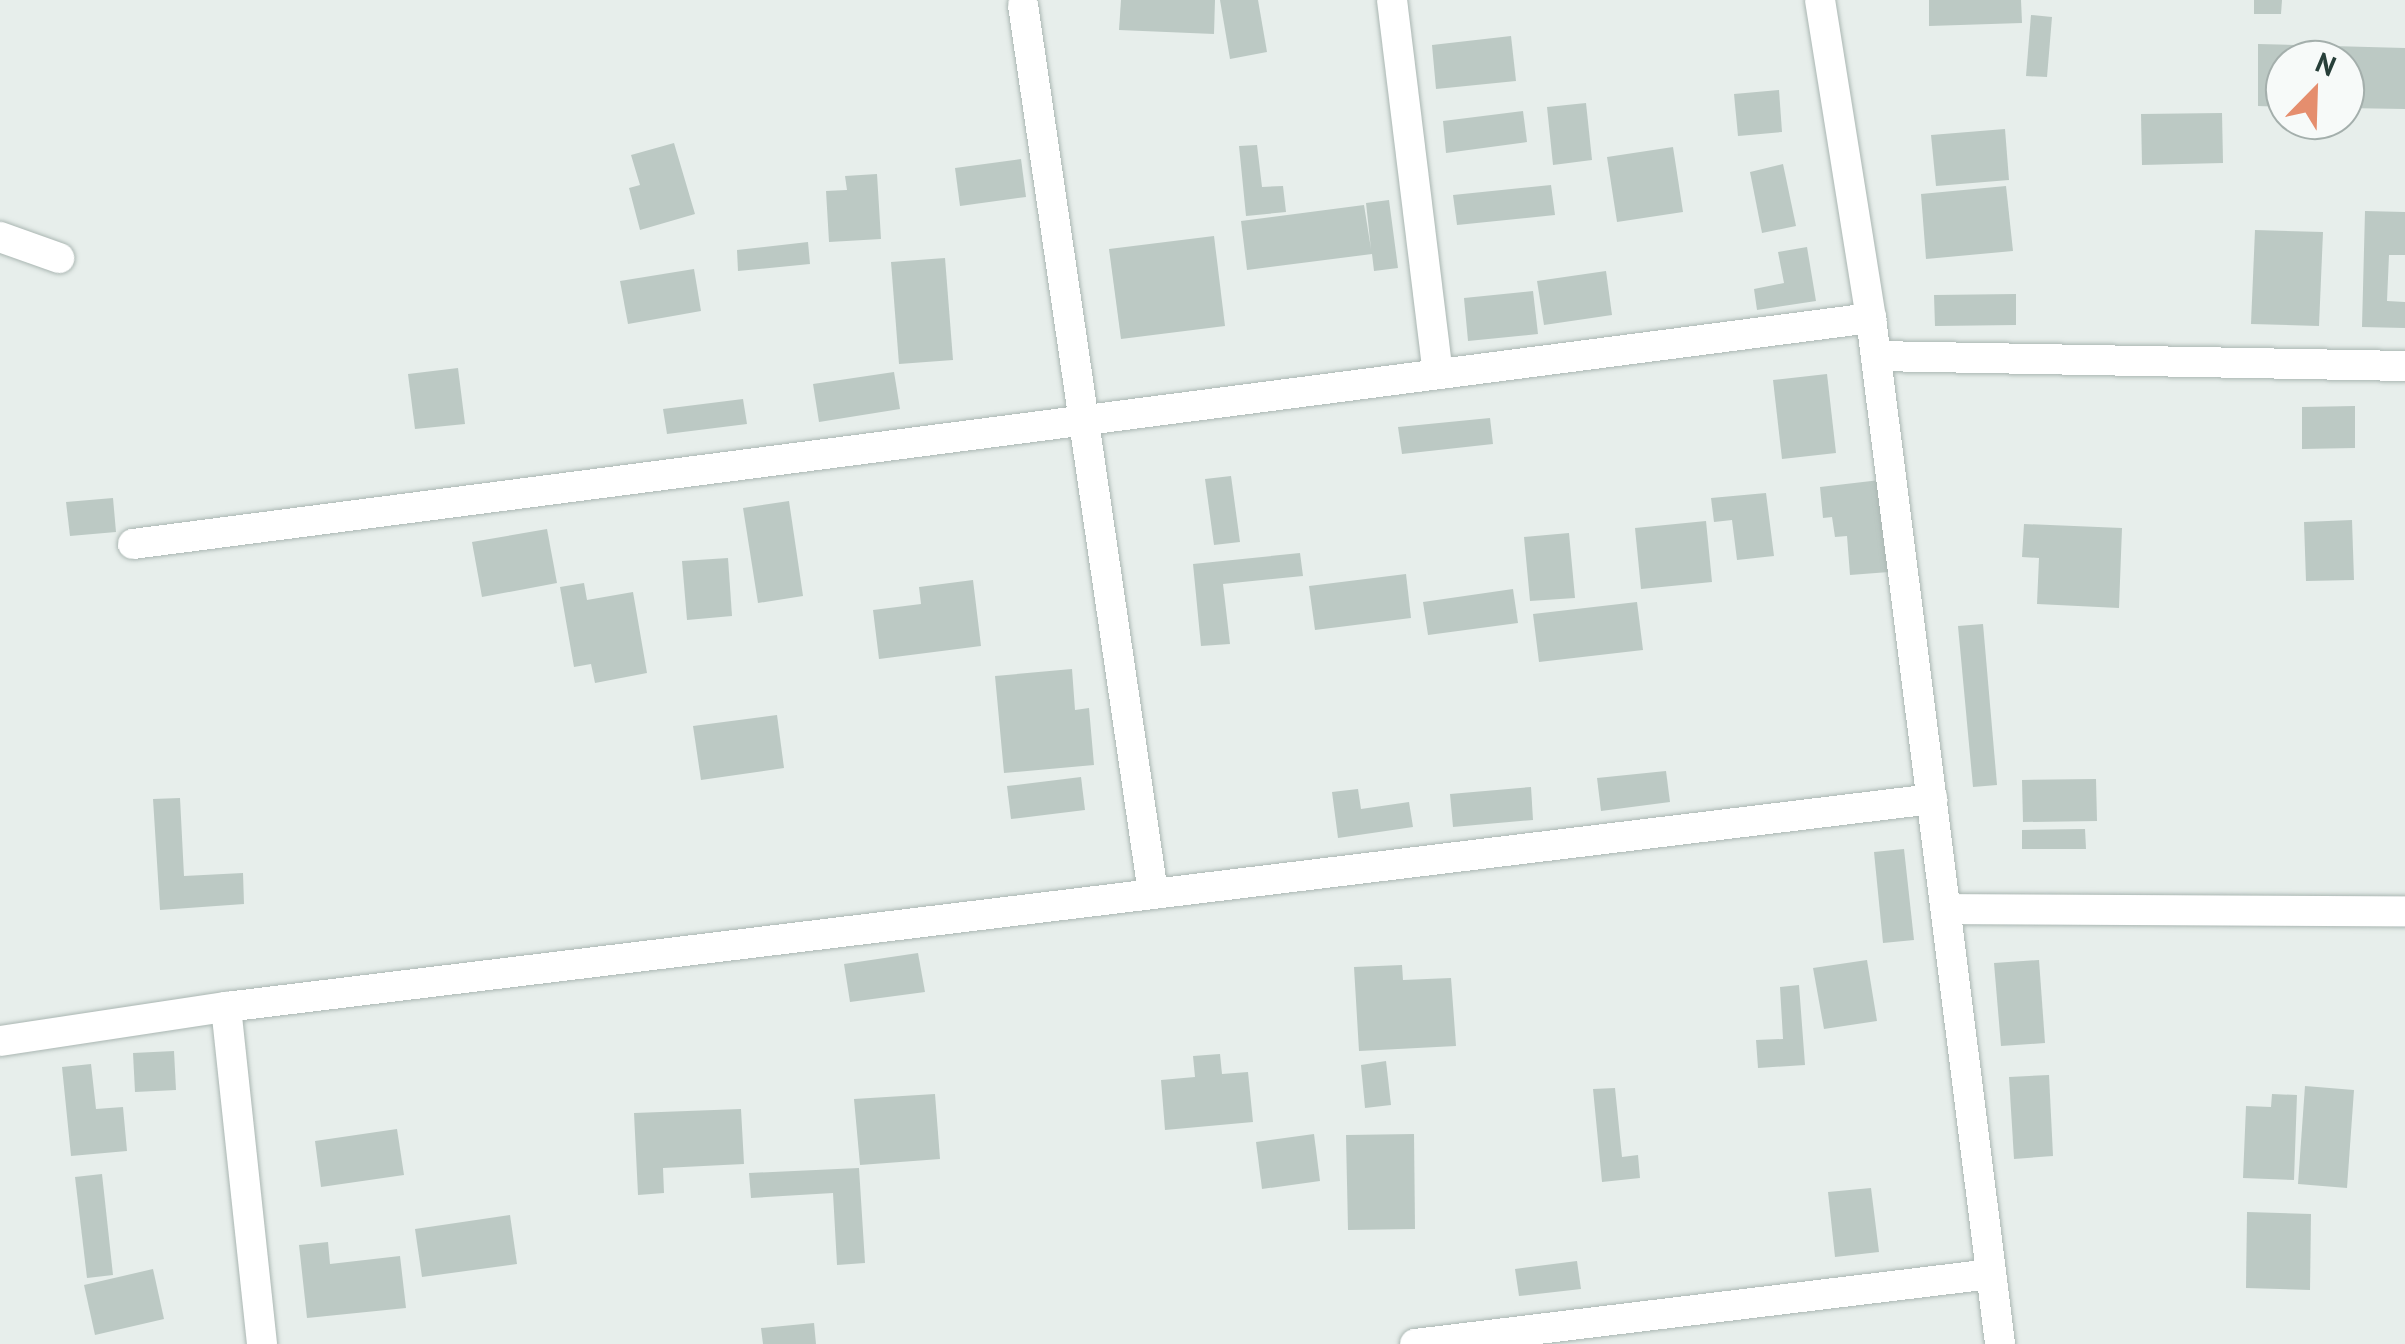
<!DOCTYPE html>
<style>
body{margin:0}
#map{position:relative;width:2405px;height:1344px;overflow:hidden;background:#e7eeeb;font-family:"PT Sans",sans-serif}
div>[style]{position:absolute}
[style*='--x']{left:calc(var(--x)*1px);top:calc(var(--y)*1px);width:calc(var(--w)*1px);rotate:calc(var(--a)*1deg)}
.building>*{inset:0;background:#bcc9c4}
.roads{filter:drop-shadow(0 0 2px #aab6b2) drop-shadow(0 0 2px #aab6b2)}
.street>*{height:30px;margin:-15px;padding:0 15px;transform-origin:15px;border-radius:15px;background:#fff}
span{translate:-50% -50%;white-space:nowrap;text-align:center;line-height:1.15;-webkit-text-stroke:8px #f7faf9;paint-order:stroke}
.north{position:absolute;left:2265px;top:40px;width:100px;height:100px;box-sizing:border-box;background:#f7faf9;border:2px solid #a4afac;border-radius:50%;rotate:23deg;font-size:28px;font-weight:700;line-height:40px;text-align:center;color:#273f39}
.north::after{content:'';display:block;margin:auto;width:35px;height:45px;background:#e58e6e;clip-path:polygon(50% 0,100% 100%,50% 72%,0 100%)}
</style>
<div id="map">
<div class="building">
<div style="clip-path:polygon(1121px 0,1215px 0,1214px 34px,1119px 30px)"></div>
<div style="clip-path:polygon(1220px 0,1258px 0,1267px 52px,1230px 59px)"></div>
<div style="clip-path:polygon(1929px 0,2021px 0,2022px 23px,1929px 26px)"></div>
<div style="clip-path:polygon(2254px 0,2282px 0,2281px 14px,2254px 14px)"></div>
<div style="clip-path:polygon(2031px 15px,2052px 17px,2047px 77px,2026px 76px)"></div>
<div style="clip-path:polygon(1511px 36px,1516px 81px,1436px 89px,1432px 45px)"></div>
<div style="clip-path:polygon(2258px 44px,2405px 48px,2405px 109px,2345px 108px,2345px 60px,2285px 60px,2285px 107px,2258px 106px)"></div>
<div style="clip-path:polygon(1779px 90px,1782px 132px,1738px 136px,1734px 94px)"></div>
<div style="clip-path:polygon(1586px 103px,1592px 160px,1553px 165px,1547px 107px)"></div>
<div style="clip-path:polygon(1523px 111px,1527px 142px,1446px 153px,1443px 121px)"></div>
<div style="clip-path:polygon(2222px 113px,2223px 163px,2142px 165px,2141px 114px)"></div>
<div style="clip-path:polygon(2005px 129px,2009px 180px,1936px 186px,1931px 135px)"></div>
<div style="clip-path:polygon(674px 143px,695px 214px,640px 230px,629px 188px,640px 185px,631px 155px)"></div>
<div style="clip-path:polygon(1257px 145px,1262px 187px,1283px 186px,1286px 212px,1246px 216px,1239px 146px)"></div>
<div style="clip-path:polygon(1673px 147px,1683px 212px,1617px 222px,1607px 157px)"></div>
<div style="clip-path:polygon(1021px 159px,1026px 197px,960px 206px,955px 168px)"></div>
<div style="clip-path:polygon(1783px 164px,1796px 226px,1762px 233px,1750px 172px)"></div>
<div style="clip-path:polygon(877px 174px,881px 239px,829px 242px,826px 191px,847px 190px,845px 176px)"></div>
<div style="clip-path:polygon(1551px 185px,1555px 215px,1457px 225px,1453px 195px)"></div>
<div style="clip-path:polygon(2006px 186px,2013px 251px,1926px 259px,1921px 194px)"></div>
<div style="clip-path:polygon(1389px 200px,1398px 268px,1374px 271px,1372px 254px,1247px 270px,1241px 221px,1364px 205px,1371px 249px,1366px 203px)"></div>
<div style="clip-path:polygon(2365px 211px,2405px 212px,2405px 255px,2389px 255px,2387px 301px,2405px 302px,2405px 328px,2362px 327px)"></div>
<div style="clip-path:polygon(2255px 230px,2323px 232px,2319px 326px,2251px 324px)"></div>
<div style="clip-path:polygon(1214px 236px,1225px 326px,1121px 339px,1109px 249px)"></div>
<div style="clip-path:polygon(808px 242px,810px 264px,738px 271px,737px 250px)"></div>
<div style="clip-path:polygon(1807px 247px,1816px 301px,1757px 310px,1754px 289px,1784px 283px,1778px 252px)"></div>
<div style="clip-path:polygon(945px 258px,953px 360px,899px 364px,891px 262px)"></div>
<div style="clip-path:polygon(694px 269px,701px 311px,628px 324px,620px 281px)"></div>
<div style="clip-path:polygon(1606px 271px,1612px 315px,1544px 325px,1537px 281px)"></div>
<div style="clip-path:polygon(1533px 291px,1538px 334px,1468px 341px,1464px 298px)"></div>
<div style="clip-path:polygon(2016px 294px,2016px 325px,1935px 326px,1934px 295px)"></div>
<div style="clip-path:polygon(458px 368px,465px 424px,415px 429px,408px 374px)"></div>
<div style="clip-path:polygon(894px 372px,900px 409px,819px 422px,813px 384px)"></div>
<div style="clip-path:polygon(1827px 374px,1836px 453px,1782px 459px,1773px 380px)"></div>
<div style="clip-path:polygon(743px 399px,747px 424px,667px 434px,663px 409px)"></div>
<div style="clip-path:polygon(2355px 406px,2355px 448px,2302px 449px,2302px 407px)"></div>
<div style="clip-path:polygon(1490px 418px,1493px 444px,1402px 454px,1398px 427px)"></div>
<div style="clip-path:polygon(1231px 476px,1240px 542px,1214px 545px,1205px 479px)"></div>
<div style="clip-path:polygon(1880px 480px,1889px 572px,1850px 575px,1847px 536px,1835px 537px,1832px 517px,1823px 518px,1820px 487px)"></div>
<div style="clip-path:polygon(1766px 493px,1774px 556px,1737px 560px,1732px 520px,1714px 522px,1711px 498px)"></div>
<div style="clip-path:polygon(113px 498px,116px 532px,70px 536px,66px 502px)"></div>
<div style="clip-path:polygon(789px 501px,803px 596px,758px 603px,743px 508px)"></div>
<div style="clip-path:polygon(2352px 520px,2354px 580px,2306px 581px,2304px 522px)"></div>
<div style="clip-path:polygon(1706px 521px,1712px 582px,1641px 589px,1635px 528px)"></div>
<div style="clip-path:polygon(2024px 524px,2122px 528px,2119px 608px,2037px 604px,2039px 558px,2022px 557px)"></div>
<div style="clip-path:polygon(547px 529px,557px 583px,482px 597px,472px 542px)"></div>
<div style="clip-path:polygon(1569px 533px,1575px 598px,1530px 601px,1524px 537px)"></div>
<div style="clip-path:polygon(1300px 553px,1303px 576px,1223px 584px,1230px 644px,1201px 646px,1193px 564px)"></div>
<div style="clip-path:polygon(728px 558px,732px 616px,687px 620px,682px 561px)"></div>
<div style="clip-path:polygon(1406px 574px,1411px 618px,1315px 630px,1309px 586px)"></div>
<div style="clip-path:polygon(973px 580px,981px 646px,879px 659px,873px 610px,921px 604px,919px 587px)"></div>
<div style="clip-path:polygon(584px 583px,587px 600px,633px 592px,647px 673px,595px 683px,591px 664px,574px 667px,560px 587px)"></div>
<div style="clip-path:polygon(1513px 589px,1518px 623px,1428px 635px,1423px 602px)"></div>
<div style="clip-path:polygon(1637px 602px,1643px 650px,1539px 662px,1533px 614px)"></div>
<div style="clip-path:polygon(1983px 624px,1997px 785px,1973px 787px,1958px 626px)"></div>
<div style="clip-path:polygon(1072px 669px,1075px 710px,1089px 708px,1094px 765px,1004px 773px,995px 676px)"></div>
<div style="clip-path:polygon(777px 715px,784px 768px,701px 780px,693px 726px)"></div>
<div style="clip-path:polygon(1666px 771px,1670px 802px,1601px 811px,1597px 778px)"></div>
<div style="clip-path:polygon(1081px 777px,1085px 810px,1011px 819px,1007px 786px)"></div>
<div style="clip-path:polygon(2096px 779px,2097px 821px,2023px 822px,2022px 780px)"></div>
<div style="clip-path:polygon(1531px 787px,1533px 820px,1453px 827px,1450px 794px)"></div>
<div style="clip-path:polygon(1358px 789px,1361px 809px,1409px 802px,1413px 827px,1338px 838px,1332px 792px)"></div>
<div style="clip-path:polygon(180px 798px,184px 876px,243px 873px,244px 904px,160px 910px,153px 799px)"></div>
<div style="clip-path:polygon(2085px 829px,2086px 849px,2022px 849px,2022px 830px)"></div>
<div style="clip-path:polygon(1904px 849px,1914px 940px,1883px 943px,1874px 852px)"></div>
<div style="clip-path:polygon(918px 953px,925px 992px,850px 1002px,844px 964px)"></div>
<div style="clip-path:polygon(1867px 960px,1877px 1021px,1824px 1029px,1813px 968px)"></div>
<div style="clip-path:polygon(2039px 960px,2045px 1043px,2001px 1046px,1994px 963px)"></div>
<div style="clip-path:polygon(1402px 965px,1403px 980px,1451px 978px,1456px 1046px,1359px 1051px,1354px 967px)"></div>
<div style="clip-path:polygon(1799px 985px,1805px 1065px,1758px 1068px,1756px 1040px,1783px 1039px,1780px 987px)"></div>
<div style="clip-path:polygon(174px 1051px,176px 1090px,135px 1092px,133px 1053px)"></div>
<div style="clip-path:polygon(1220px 1054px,1222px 1074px,1248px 1072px,1253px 1122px,1165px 1130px,1161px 1080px,1195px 1077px,1193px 1056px)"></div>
<div style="clip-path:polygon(1386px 1061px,1391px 1105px,1365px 1108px,1361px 1065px)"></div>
<div style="clip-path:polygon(91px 1064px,96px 1109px,123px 1107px,127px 1151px,71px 1156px,62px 1067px)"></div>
<div style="clip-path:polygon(2049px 1075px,2053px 1156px,2014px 1159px,2009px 1077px)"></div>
<div style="clip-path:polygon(2305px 1086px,2354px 1090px,2347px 1188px,2298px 1184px)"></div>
<div style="clip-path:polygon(1615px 1088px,1622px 1157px,1638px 1155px,1640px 1178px,1602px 1182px,1593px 1089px)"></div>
<div style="clip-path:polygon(935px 1094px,940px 1159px,860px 1165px,854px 1099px)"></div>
<div style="clip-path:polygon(2272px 1094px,2297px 1095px,2294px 1180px,2243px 1178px,2246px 1106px,2271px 1107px)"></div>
<div style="clip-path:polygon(741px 1109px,744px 1164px,663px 1168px,664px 1193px,638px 1195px,634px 1113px)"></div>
<div style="clip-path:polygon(397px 1129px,404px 1175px,321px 1187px,315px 1141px)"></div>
<div style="clip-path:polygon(1314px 1134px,1320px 1181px,1262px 1189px,1256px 1142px)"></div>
<div style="clip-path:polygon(1414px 1134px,1415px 1229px,1348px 1230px,1346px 1135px)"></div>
<div style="clip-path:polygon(859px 1168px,865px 1263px,837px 1265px,833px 1193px,751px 1198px,749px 1173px)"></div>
<div style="clip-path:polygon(102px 1174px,113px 1275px,87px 1278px,75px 1177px)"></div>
<div style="clip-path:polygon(1871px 1188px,1879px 1252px,1835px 1257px,1828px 1192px)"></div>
<div style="clip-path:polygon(2247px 1212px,2311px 1214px,2310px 1290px,2246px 1288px)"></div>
<div style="clip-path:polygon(510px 1215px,517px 1264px,422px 1277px,415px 1229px)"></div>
<div style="clip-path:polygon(328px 1242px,330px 1264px,400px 1256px,406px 1308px,307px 1318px,299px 1245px)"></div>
<div style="clip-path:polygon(1577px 1261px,1581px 1289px,1519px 1296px,1515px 1269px)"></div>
<div style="clip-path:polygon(153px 1269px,164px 1319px,95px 1335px,84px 1285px)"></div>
<div style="clip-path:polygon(814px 1323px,816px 1344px,763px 1344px,761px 1328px)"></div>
</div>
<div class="roads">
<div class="street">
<div style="--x:1392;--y:0;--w:376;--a:83"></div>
<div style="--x:1820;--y:0;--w:322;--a:80.9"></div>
<div style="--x:1871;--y:318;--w:1034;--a:82.83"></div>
<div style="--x:1023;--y:5;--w:897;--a:81.67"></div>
<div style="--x:0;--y:237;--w:63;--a:19.6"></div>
<div style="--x:1876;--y:356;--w:529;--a:1.08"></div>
<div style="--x:133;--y:544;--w:1753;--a:-7.41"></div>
<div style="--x:1947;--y:909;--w:458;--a:0.3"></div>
<div style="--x:226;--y:1007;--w:339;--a:83.9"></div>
<div style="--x:0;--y:1041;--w:229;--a:-8.6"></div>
<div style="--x:226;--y:1007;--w:1719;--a:-6.95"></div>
<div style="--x:1415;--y:1344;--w:580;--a:-6.93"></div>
</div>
</div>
<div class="north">N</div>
</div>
